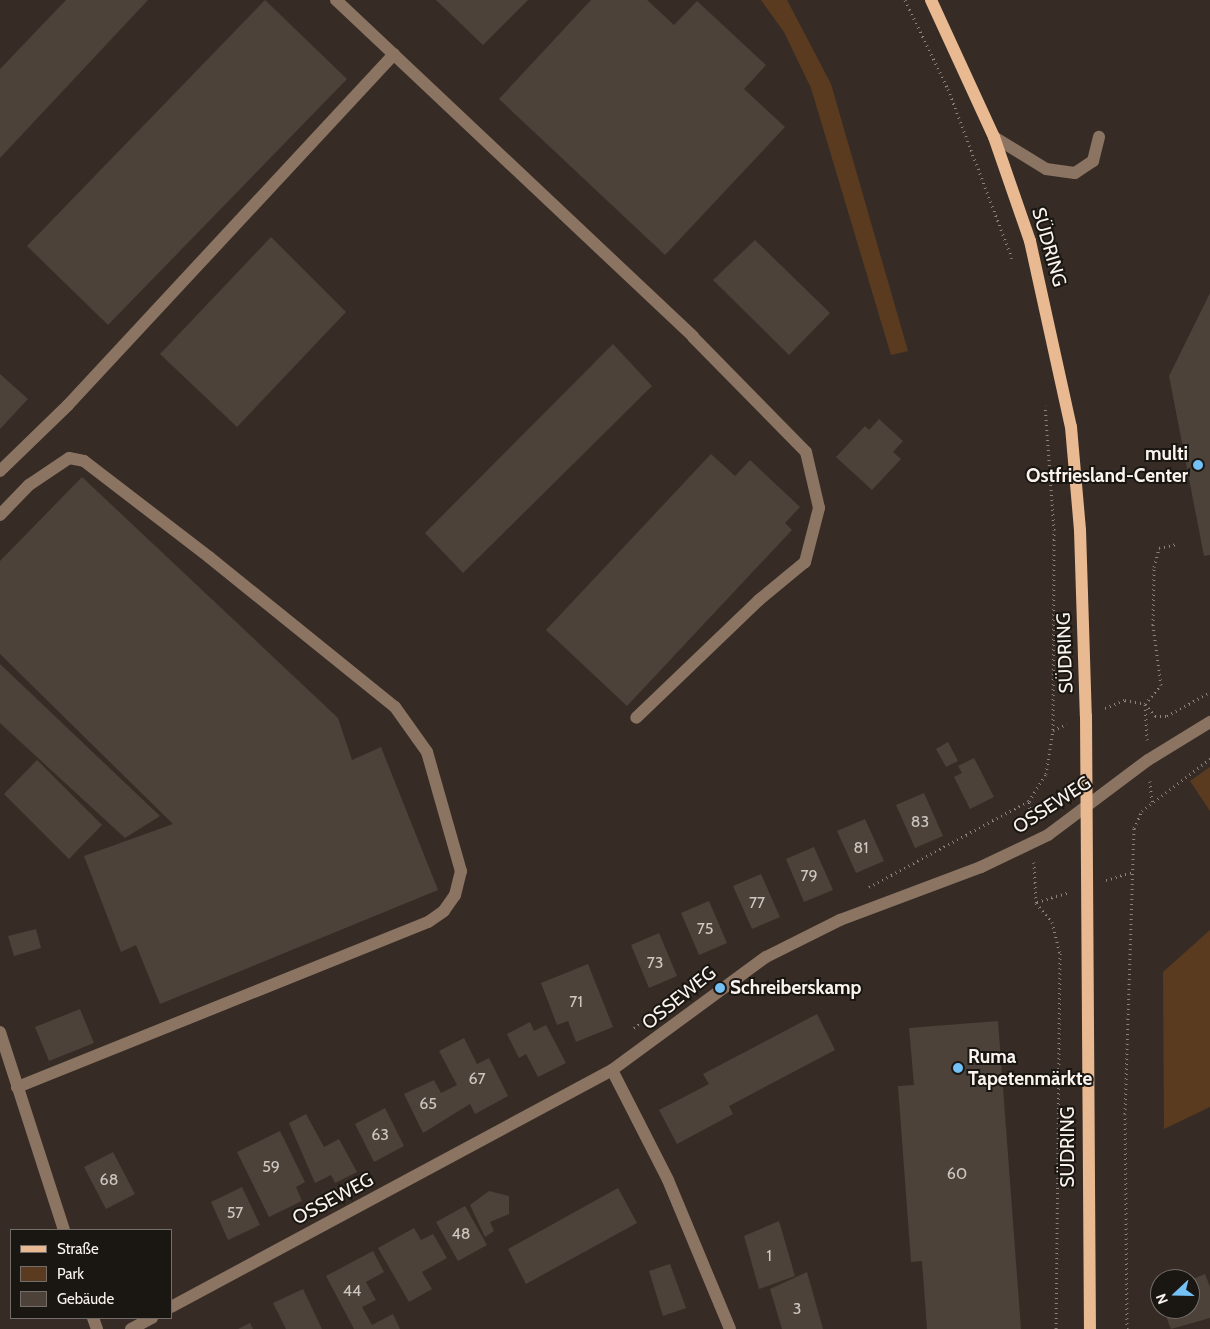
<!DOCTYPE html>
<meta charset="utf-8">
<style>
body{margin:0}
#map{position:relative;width:1210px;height:1329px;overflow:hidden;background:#362c25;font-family:Cabin,sans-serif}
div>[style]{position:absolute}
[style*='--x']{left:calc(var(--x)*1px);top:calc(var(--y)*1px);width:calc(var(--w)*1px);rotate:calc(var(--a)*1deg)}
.green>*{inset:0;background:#5b3b20}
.building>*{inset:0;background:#4c423a}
.path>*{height:3px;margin-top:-1.5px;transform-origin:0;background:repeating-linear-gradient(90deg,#8c837d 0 1px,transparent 0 5px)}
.minor>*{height:12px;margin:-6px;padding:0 6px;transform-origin:6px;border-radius:6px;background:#8c7462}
.major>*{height:12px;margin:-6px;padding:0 6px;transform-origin:6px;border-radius:6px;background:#e9b992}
.dots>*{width:14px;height:14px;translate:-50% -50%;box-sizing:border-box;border:2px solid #1a1612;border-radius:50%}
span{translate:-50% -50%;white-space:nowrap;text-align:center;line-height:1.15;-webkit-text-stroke:4px #1a1612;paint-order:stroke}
.number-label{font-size:16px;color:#cec7c1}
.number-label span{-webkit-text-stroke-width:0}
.street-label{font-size:19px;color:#faf3ee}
.poi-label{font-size:19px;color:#faf3ee;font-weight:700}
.right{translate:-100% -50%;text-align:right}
.left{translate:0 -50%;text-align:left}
.legend{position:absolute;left:10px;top:1229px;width:162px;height:90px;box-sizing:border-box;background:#1a1612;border:1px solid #746e6a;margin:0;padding:6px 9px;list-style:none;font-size:15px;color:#faf3ee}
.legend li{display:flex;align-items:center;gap:10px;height:25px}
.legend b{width:25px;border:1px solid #746e6a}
.north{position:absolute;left:1150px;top:1269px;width:50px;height:50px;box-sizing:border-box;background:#1a1612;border:1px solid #746e6a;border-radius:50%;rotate:249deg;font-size:14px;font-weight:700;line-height:20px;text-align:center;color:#faf3ee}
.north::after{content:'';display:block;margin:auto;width:18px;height:22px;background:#73c1f5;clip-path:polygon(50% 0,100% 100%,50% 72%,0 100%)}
</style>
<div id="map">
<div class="green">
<div style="clip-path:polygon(761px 0,787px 0,831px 84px,908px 351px,891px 355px,811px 88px,784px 32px)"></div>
<div style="clip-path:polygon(1210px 767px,1210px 811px,1190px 781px)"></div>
<div style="clip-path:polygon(1210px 930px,1210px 1107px,1164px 1129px,1163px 972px)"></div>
</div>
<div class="building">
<div style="clip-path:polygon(66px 0,148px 0,0 158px,0 69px)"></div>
<div style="clip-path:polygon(265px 0,347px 79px,108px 325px,27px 246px)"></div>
<div style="clip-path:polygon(436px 0,528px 0,483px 45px)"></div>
<div style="clip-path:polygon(591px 0,647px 0,674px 25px,697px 1px,766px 65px,744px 89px,785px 127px,665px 255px,499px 99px)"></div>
<div style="clip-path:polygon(271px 237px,346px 312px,237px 427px,160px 354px)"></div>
<div style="clip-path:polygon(755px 240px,830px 313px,789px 355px,713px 280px)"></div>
<div style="clip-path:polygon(1210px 293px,1210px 555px,1204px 556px,1169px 376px)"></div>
<div style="clip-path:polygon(613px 344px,652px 386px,463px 573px,425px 533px)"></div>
<div style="clip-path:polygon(0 374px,28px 399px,0 429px)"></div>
<div style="clip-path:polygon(879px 419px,903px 441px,893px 452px,901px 459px,872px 490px,836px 457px,865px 426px,869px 430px)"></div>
<div style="clip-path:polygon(711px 454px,735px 476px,750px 460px,800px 507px,785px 523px,792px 530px,627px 706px,546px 630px)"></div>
<div style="clip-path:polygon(82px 477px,338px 718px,352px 760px,381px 747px,438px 890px,160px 1004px,136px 945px,121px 952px,84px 856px,173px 824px,0 654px,0 561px)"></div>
<div style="clip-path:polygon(0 664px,160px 816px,125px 838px,0 723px)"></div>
<div style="clip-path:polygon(948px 742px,958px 761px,946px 767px,936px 749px)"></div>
<div style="clip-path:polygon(974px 758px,994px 797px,970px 809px,954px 777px,962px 773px,958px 766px)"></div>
<div style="clip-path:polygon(37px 760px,102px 825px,69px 859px,4px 794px)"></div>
<div style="clip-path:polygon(924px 793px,943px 836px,915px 848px,896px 805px)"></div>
<div style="clip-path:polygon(865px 819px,884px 861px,856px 873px,837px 831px)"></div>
<div style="clip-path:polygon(814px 847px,833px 890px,804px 902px,786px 859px)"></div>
<div style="clip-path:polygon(761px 874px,780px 917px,752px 929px,733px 886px)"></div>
<div style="clip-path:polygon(709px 901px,727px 943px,699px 955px,681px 913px)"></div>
<div style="clip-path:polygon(36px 929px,41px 948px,14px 956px,8px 936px)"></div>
<div style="clip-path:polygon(659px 933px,677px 976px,649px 988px,631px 945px)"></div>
<div style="clip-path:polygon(588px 964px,613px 1027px,576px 1042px,568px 1021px,557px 1025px,541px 983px)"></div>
<div style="clip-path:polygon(80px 1009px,94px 1043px,49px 1061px,35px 1027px)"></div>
<div style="clip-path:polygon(817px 1014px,835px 1050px,729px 1106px,733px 1114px,677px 1144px,659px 1110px,709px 1084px,703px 1074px)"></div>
<div style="clip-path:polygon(998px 1021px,1021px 1329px,927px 1329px,922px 1261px,911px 1262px,898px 1086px,914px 1085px,909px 1028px)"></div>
<div style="clip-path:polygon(530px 1022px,534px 1031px,546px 1025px,566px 1063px,538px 1077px,526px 1054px,519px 1058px,507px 1034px)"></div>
<div style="clip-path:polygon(464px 1038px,477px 1064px,489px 1058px,508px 1096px,475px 1114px,470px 1104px,423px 1133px,404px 1094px,434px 1080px,441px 1093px,457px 1085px,439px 1051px)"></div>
<div style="clip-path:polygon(385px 1108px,404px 1146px,374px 1162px,355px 1124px)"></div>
<div style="clip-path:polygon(306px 1114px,324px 1147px,339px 1139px,357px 1172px,335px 1183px,331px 1175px,315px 1183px,289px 1123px)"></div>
<div style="clip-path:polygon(280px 1131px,305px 1182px,296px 1187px,302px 1201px,269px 1217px,237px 1152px)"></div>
<div style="clip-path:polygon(113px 1152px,135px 1194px,106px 1209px,84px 1167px)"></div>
<div style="clip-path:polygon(242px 1187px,260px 1225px,228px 1240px,211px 1202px)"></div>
<div style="clip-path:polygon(618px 1188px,637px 1223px,526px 1284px,508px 1249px)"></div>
<div style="clip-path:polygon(489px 1191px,509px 1196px,509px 1214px,490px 1222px,494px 1231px,485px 1237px,470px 1205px)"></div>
<div style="clip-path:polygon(465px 1206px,487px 1245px,458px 1261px,436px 1222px)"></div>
<div style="clip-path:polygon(779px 1221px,795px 1276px,759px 1289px,744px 1236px)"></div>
<div style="clip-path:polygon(414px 1228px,421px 1240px,433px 1234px,447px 1258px,422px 1272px,432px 1289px,409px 1302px,378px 1248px)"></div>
<div style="clip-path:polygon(373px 1251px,384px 1272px,366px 1282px,376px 1300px,362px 1307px,372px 1325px,393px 1314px,400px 1329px,354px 1329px,326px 1276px)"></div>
<div style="clip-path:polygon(670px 1264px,686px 1308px,663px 1316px,649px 1271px)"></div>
<div style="clip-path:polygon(807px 1272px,823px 1329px,782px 1329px,770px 1289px)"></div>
<div style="clip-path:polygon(1205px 1274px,1210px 1287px,1210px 1318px,1171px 1329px,1163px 1309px,1190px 1309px,1190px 1280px)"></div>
<div style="clip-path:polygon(303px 1289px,322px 1329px,286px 1329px,273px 1303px)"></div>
<div style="clip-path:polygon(250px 1323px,253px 1329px,238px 1329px)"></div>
</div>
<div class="path">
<div style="--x:905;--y:0;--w:99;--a:64.2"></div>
<div style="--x:948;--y:89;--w:181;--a:69.3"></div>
<div style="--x:1145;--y:704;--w:16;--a:50"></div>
<div style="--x:1155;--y:716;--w:12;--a:0"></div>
<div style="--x:1167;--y:716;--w:49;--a:-29.2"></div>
<div style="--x:1105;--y:708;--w:22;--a:-22"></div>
<div style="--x:1125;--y:700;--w:20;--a:11"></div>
<div style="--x:1053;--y:730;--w:15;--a:-23"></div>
<div style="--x:1147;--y:740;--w:36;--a:-93"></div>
<div style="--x:1145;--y:704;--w:25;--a:-50"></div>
<div style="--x:1161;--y:685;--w:61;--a:-97.6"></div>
<div style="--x:1153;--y:625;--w:58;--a:-89"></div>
<div style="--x:1154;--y:567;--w:20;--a:-75"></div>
<div style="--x:1159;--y:548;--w:17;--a:-13"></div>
<div style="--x:1150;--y:781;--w:21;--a:85"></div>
<div style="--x:1031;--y:823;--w:22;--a:-95"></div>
<div style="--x:1029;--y:801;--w:32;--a:-58"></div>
<div style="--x:1046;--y:774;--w:45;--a:-81"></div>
<div style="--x:1053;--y:730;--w:200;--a:-89.7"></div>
<div style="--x:1054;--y:530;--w:125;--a:-94.1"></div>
<div style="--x:1034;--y:862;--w:41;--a:87.2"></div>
<div style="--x:1106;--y:880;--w:28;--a:-17"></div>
<div style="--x:869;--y:887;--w:182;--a:-28.3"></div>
<div style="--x:1037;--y:902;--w:34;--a:-17"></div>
<div style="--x:1036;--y:903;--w:25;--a:50"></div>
<div style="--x:1052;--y:922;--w:32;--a:76"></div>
<div style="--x:1060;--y:953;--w:376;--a:90.6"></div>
<div style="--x:634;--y:1028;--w:79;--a:-36.7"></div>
<div style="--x:1127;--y:1329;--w:215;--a:-90.5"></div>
<div style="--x:1125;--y:1114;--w:286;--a:-88.2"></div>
<div style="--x:1134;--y:828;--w:19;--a:-65"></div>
<div style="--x:1142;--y:811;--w:86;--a:-37.4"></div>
</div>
<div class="minor">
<div style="--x:336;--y:0;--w:491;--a:43.3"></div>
<div style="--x:693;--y:337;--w:161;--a:45.5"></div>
<div style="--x:806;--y:452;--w:57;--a:76.9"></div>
<div style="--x:819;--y:508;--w:56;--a:104.5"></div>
<div style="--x:805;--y:562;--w:60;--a:140.4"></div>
<div style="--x:759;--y:600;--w:170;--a:136.2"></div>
<div style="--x:994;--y:137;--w:61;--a:31.6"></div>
<div style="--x:1046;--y:169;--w:29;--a:8"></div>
<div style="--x:1075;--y:173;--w:22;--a:-34"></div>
<div style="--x:1093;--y:161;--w:25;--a:-76"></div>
<div style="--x:0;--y:471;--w:95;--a:-44.1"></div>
<div style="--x:68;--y:405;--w:479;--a:-47.1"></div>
<div style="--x:0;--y:515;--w:42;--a:-46"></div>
<div style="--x:29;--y:485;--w:48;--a:-34"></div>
<div style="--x:69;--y:458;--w:15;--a:11"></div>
<div style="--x:84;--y:461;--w:158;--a:37.5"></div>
<div style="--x:209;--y:557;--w:239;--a:38.9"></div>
<div style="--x:395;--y:707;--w:55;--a:54.6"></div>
<div style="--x:427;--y:752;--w:124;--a:74.1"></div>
<div style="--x:461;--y:871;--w:25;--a:104"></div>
<div style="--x:455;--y:895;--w:19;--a:125"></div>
<div style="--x:444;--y:911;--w:19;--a:145"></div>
<div style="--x:428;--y:922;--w:443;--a:158.1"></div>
<div style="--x:0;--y:1032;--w:208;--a:72.1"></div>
<div style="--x:612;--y:1070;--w:123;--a:63"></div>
<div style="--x:668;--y:1180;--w:161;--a:67.4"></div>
<div style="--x:171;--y:1307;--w:501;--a:-28.25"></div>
<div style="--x:612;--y:1070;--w:191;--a:-36.3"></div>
<div style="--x:766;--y:957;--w:83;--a:-26.6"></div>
<div style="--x:840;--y:920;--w:151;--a:-20.6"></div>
<div style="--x:981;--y:867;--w:74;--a:-25.5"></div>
<div style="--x:1048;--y:835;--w:125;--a:-36.9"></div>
<div style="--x:1148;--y:760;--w:73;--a:-31.5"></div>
<div style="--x:93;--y:1318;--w:12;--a:70"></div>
<div style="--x:131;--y:1329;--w:24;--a:-28"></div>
</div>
<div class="major">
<div style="--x:931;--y:0;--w:151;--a:65.3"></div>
<div style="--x:994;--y:137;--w:110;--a:70.9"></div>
<div style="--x:1030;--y:241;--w:190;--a:77.6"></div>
<div style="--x:1071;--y:427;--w:103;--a:85"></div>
<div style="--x:1080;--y:530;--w:186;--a:88.2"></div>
<div style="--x:1086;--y:716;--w:613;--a:89.63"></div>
</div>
<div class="dots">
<div style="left:1198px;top:465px;background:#73c1f5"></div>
<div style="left:720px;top:988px;background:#73c1f5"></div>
<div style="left:958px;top:1068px;background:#73c1f5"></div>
</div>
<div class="number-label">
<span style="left:920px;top:822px">83</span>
<span style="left:861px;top:848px">81</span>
<span style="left:809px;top:876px">79</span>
<span style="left:757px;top:903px">77</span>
<span style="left:705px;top:929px">75</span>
<span style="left:655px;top:963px">73</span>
<span style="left:576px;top:1002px">71</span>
<span style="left:477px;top:1079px">67</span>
<span style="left:428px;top:1104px">65</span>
<span style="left:380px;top:1135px">63</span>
<span style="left:271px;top:1167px">59</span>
<span style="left:957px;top:1174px">60</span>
<span style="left:109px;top:1180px">68</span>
<span style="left:235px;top:1213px">57</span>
<span style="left:461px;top:1234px">48</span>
<span style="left:769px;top:1256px">1</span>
<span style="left:352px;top:1291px">44</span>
<span style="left:797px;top:1309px">3</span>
</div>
<div class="street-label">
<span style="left:1049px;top:247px;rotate:74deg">SÜDRING</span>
<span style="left:1065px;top:653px;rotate:-92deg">SÜDRING</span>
<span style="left:1052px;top:805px;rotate:-33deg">OSSEWEG</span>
<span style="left:679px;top:998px;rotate:-39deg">OSSEWEG</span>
<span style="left:1068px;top:1147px;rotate:-90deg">SÜDRING</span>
<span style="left:333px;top:1199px;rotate:-28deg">OSSEWEG</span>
</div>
<div class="poi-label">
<span class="right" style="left:1188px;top:465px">multi<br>Ostfriesland-Center</span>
<span class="left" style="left:730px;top:988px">Schreiberskamp</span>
<span class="left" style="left:968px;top:1068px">Ruma<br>Tapetenmärkte</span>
</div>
<ul class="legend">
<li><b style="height:6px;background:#e9b992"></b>Straße</li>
<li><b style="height:14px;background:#5b3b20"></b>Park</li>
<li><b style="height:14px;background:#4c423a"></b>Gebäude</li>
</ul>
<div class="north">N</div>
</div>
